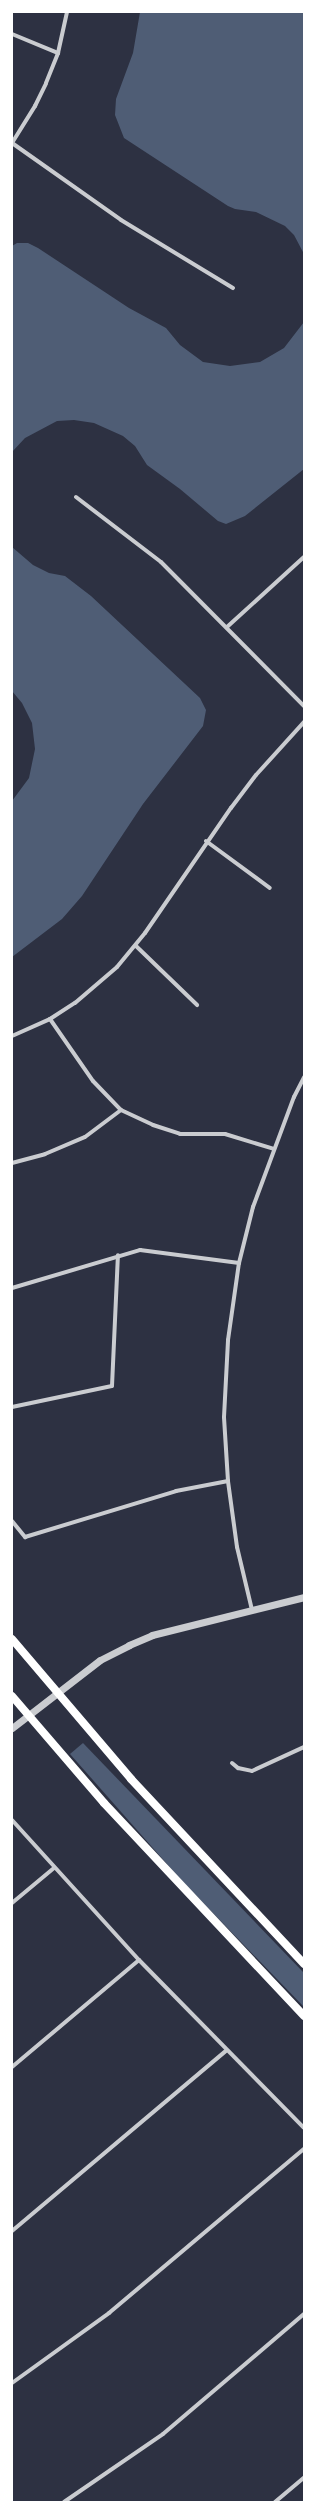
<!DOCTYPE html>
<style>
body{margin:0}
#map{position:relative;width:316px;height:2514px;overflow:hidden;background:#2d3142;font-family:Lora,serif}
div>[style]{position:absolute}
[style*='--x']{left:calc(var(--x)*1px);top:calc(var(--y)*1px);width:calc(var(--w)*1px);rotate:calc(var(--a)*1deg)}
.water>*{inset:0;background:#4f5d75}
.minor>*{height:4px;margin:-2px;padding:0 2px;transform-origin:2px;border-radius:2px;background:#caccd0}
.tertiary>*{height:7px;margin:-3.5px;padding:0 3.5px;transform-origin:3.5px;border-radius:3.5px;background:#caccd0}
.secondary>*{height:8px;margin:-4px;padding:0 4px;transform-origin:4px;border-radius:4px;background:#fff}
span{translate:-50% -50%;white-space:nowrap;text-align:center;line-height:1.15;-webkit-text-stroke:4px #fff;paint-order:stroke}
.frame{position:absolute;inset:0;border:13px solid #fff;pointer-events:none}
</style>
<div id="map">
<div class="water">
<div style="clip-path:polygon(140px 12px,304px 12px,304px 254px,294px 235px,285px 226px,256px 212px,235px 209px,228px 206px,124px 138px,115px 115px,116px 99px,133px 53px)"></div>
<div style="clip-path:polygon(17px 243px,28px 243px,38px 248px,129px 308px,166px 328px,180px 345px,203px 362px,230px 366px,260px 362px,284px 348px,304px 322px,304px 469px,245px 516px,226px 524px,218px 521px,180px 489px,147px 465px,135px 446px,123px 436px,94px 423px,74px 420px,57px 421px,25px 438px,12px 452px,12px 246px)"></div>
<div style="clip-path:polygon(12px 547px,33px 565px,49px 573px,65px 576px,91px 596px,200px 698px,206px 710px,203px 726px,143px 804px,82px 896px,62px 919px,12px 957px,12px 801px,29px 778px,35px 749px,32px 723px,22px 703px,12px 691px)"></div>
<div style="clip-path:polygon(83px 1743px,304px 1973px,304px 2007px,182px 1881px,70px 1754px)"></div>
</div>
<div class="minor">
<div style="--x:12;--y:34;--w:50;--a:22.4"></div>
<div style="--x:12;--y:143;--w:133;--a:35.2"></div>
<div style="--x:121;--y:220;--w:131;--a:31.3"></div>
<div style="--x:12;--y:143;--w:44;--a:-58.1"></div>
<div style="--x:35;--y:106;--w:25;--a:-64"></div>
<div style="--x:46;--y:83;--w:32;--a:-68"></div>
<div style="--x:58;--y:53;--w:42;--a:-77.6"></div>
<div style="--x:76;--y:497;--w:107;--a:37.4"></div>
<div style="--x:161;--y:562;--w:203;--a:45.2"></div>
<div style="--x:227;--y:627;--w:104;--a:-42.3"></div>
<div style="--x:206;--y:841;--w:79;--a:36.3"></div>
<div style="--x:136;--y:946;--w:85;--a:44"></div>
<div style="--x:50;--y:1019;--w:75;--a:55.3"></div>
<div style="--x:93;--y:1081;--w:40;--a:46"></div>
<div style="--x:121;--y:1110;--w:35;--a:25"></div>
<div style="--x:153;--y:1125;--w:28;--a:18"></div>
<div style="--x:180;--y:1134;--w:45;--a:0"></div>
<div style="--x:225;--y:1134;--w:51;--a:17"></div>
<div style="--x:12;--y:1036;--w:42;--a:-24.1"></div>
<div style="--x:50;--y:1019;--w:30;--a:-33"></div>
<div style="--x:75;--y:1003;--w:55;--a:-40.6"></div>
<div style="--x:117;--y:967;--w:44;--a:-50.5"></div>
<div style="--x:145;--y:933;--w:152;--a:-55.5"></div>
<div style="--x:231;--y:808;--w:41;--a:-52.9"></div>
<div style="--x:256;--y:775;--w:72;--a:-47.8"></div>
<div style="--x:12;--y:1163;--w:34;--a:-15"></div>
<div style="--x:45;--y:1154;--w:43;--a:-23"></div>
<div style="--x:85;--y:1137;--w:45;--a:-36.9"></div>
<div style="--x:12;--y:1288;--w:134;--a:-16.5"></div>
<div style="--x:140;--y:1250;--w:100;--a:7.5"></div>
<div style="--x:12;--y:1407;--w:102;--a:-11.9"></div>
<div style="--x:112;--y:1386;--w:131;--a:-87.4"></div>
<div style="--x:12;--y:1521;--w:21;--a:51"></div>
<div style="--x:25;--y:1537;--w:158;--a:-16.9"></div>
<div style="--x:176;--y:1491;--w:53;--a:-10.9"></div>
<div style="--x:252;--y:1610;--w:65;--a:-103.4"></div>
<div style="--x:237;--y:1547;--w:67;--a:-97.8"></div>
<div style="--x:228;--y:1481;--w:64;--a:-93.6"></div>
<div style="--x:224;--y:1417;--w:77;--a:-87"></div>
<div style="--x:228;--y:1340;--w:78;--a:-81.9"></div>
<div style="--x:239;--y:1263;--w:58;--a:-76"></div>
<div style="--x:253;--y:1207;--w:117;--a:-69.6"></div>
<div style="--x:294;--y:1097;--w:22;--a:-63"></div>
<div style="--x:232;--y:1763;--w:8;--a:40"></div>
<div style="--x:238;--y:1768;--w:14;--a:12"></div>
<div style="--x:252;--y:1771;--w:57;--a:-24.8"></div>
<div style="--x:12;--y:1820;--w:189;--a:47.8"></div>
<div style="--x:139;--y:1960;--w:235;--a:45.5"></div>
<div style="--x:12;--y:1903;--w:55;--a:-39.8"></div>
<div style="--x:12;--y:2067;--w:166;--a:-40.1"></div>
<div style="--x:12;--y:2231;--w:280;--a:-40.1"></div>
<div style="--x:12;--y:2383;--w:120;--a:-35.8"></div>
<div style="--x:109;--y:2313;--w:255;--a:-40.1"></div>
<div style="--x:64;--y:2502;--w:120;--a:-34.5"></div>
<div style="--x:163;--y:2434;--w:185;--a:-40.4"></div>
<div style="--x:275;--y:2502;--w:38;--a:-40"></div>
</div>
<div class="tertiary">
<div style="--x:12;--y:1728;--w:111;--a:-37.7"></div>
<div style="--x:100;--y:1660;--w:33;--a:-27"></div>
<div style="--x:129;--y:1645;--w:25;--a:-23"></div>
<div style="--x:152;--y:1635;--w:157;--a:-14"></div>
</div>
<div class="secondary">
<div style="--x:12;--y:1639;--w:184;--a:49.6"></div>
<div style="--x:131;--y:1779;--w:253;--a:46.9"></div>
<div style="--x:12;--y:1696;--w:141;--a:49.3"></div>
<div style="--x:104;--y:1803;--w:292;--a:46.8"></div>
</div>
<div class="frame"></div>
</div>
